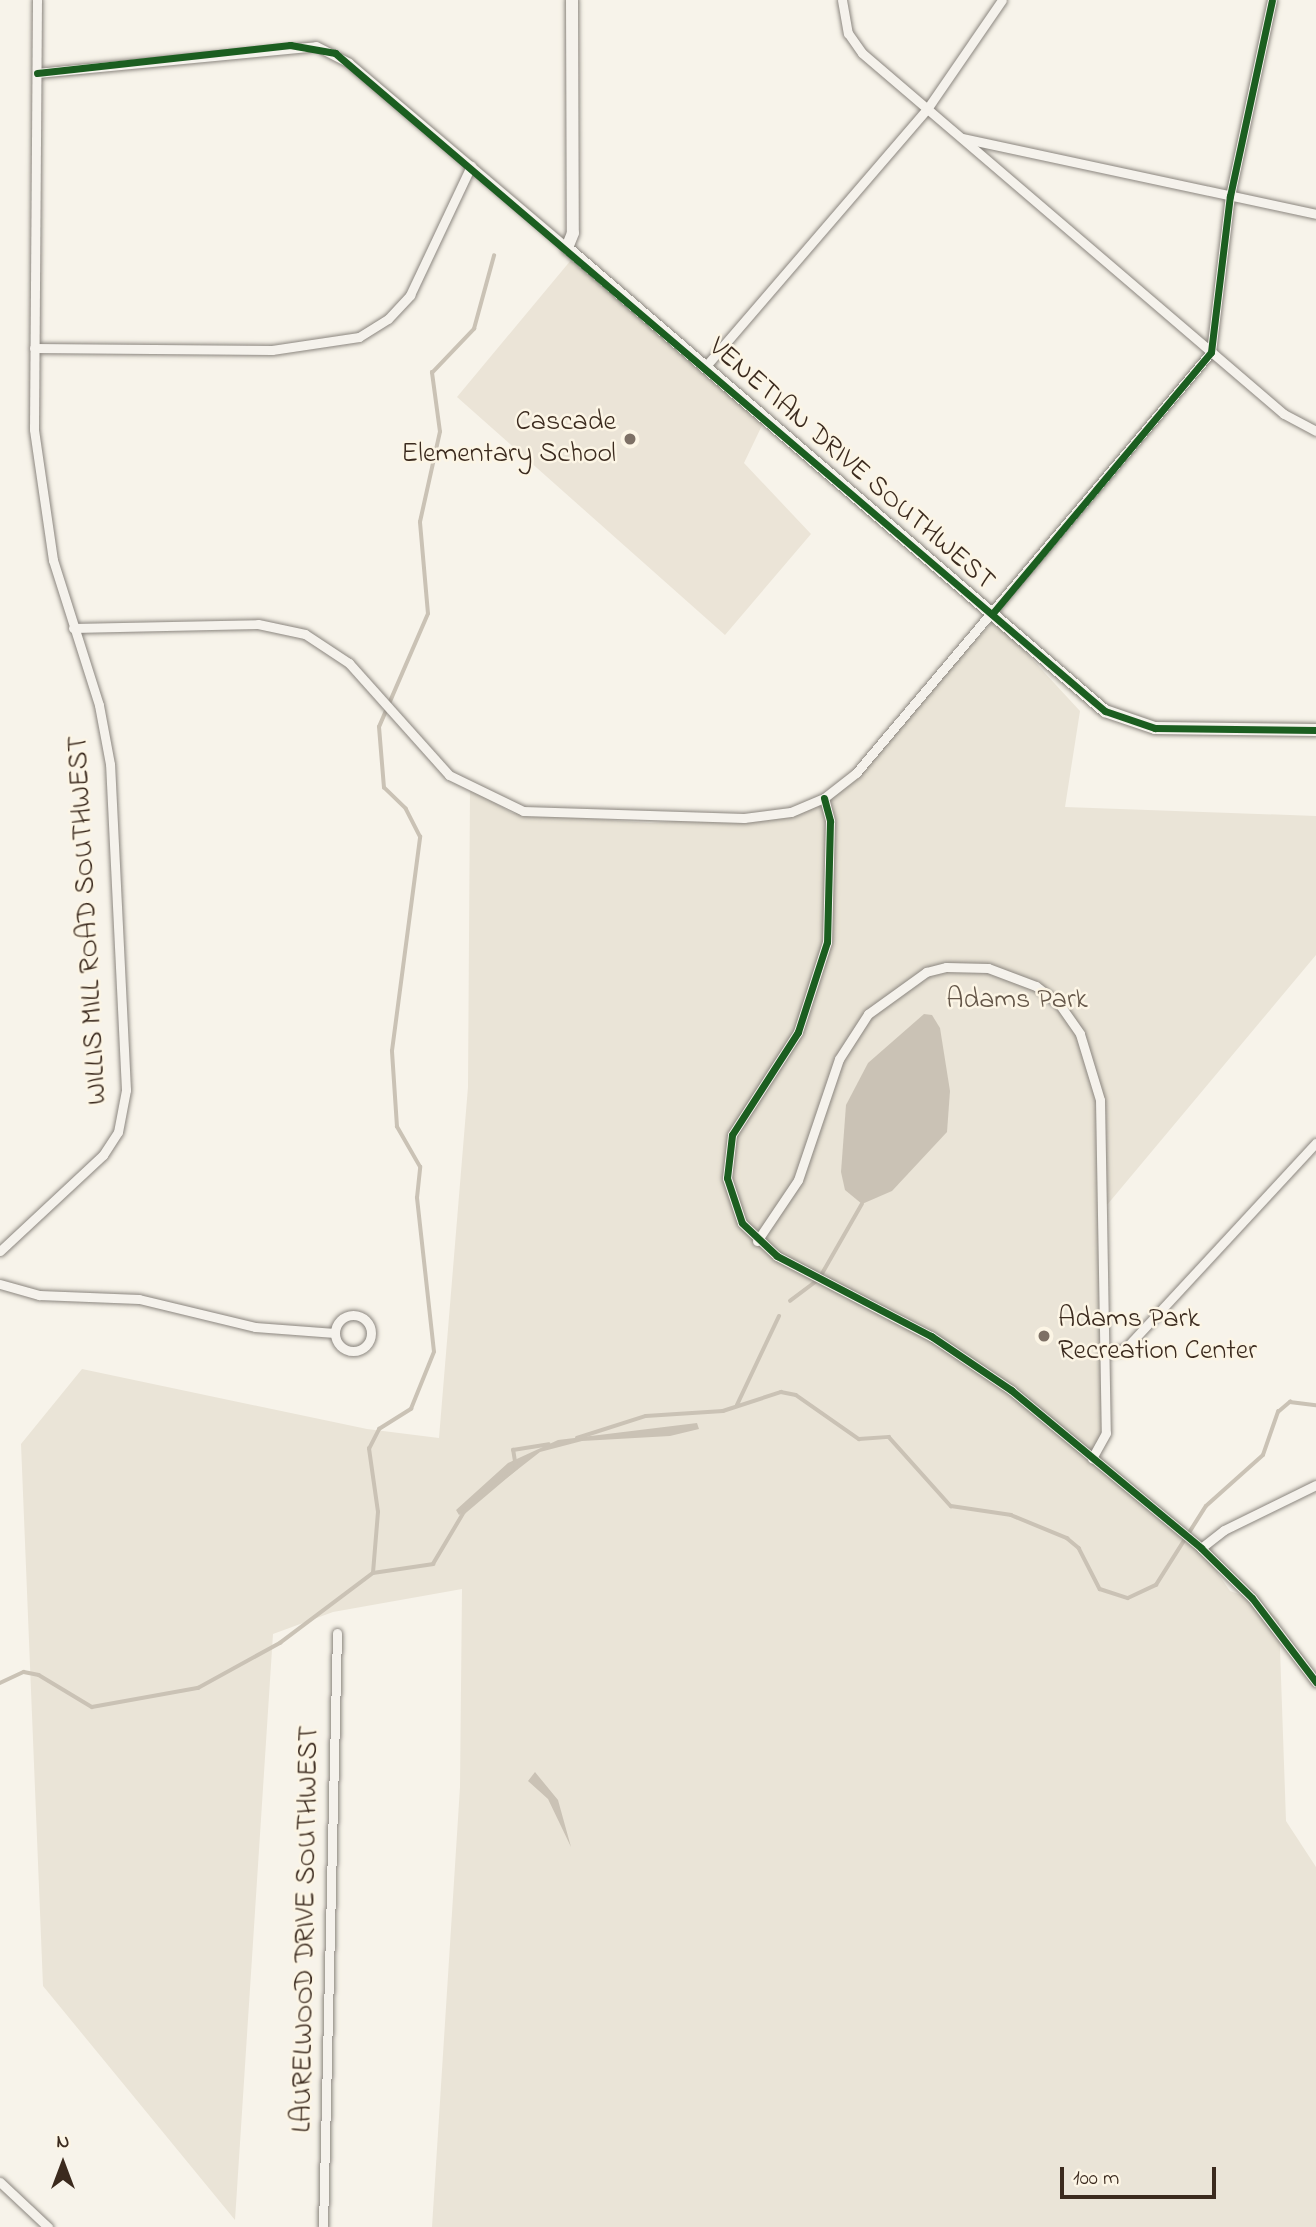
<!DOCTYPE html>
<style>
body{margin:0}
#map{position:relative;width:1316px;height:2227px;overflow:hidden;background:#f7f3ea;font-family:"Indie Flower",sans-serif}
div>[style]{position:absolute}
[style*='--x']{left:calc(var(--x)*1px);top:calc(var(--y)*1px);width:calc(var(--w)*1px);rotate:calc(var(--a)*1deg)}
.built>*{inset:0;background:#ebe4d7}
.green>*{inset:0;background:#eae4d7}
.water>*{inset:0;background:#cac2b5}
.stream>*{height:3.5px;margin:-1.75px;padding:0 1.75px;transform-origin:1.75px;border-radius:1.75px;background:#cac2b5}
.roads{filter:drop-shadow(0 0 2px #8b867f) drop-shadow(0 0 2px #8b867f)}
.minor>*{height:9px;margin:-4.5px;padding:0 4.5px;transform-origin:4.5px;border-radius:4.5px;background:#f5f2ec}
.minor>.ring{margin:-4.5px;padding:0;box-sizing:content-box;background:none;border:9px solid #f5f2ec;border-radius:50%}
.tertiary>*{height:12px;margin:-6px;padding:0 6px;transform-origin:6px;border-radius:6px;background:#f5f2ec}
.cycleway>*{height:7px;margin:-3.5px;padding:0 3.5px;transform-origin:3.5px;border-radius:3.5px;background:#1b5e20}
.dots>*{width:19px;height:19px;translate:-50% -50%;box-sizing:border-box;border:4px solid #fcf5e5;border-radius:50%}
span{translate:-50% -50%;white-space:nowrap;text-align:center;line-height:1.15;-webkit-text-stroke:5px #fcf5e5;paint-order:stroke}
.poi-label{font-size:28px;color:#3b2a1e}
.right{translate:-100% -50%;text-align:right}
.left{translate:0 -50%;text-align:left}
.street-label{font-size:28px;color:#3b2a1e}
.park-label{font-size:28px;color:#645648}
.north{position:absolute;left:28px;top:2129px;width:70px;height:70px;-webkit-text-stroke:5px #fcf5e5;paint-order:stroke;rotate:0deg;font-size:19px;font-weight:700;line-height:28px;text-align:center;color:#3b2a1e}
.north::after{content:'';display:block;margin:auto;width:24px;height:32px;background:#3b2a1e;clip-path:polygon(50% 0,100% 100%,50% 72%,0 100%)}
.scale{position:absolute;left:1060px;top:2167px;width:156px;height:32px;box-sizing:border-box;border:4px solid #3b2a1e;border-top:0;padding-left:9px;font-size:21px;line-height:24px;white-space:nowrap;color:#3b2a1e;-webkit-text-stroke:5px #fcf5e5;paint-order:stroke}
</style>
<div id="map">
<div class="built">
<div style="clip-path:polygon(576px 254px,767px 415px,744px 463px,811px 534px,725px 635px,457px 397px)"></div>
</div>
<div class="green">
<div style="clip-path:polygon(995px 619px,1080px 711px,1065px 807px,1316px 816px,1316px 955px,1107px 1205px,1105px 1426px,1095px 1457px,1192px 1536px,1230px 1591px,1259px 1601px,1279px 1620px,1286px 1821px,1316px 1867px,1316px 2227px,432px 2227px,460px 1787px,462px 1589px,333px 1612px,273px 1634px,235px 2220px,43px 1986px,21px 1444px,82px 1369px,367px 1429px,439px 1438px,468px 1087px,470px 788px,512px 813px,650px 823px,785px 812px,830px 800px)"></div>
</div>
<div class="water">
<div style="clip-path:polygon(924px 1014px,932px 1015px,940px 1028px,950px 1091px,947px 1132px,892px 1191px,862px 1204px,845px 1190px,841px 1172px,846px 1105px,868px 1063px)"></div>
<div style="clip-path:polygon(697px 1423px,699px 1429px,670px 1436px,582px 1441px,540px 1452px,459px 1515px,456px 1510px,508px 1463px,558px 1440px)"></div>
<div style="clip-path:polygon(535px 1772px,558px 1800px,571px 1847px,548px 1799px,528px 1781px)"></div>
</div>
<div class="stream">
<div style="--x:790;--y:1301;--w:36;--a:-37"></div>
<div style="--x:819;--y:1279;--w:86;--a:-60.2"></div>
<div style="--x:737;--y:1405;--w:98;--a:-64.7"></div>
<div style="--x:577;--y:1438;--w:72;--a:-17.7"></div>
<div style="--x:646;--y:1416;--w:77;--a:-3.7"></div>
<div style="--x:723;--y:1411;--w:61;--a:-18.1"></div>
<div style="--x:781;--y:1392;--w:15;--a:11"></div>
<div style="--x:796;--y:1395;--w:77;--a:34.9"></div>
<div style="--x:859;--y:1439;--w:30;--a:-4"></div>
<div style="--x:889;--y:1437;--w:93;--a:48.1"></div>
<div style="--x:951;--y:1506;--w:61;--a:8.5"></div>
<div style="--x:1011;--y:1515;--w:61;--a:22.3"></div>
<div style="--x:1067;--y:1538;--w:16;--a:40"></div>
<div style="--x:1079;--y:1548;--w:46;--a:62.9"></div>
<div style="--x:1100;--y:1589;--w:29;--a:18"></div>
<div style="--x:1128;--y:1598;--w:31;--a:-25"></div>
<div style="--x:1156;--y:1585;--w:93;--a:-57.7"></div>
<div style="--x:1206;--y:1506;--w:76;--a:-41.8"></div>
<div style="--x:1263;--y:1455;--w:46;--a:-70.8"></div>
<div style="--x:1278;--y:1412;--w:16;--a:-40"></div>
<div style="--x:1290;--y:1402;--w:26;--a:7"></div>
<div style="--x:373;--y:1573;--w:61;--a:-85.3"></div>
<div style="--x:378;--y:1512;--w:64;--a:-98.1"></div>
<div style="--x:369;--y:1449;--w:22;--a:-63"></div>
<div style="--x:379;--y:1429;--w:38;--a:-32"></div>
<div style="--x:411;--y:1409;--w:61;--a:-68"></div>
<div style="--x:434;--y:1352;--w:155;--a:-96.3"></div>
<div style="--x:417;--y:1198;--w:31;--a:-84"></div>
<div style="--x:420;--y:1167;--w:46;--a:-119.9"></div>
<div style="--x:397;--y:1127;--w:76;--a:-93.8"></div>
<div style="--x:392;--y:1051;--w:216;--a:-82.5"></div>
<div style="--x:420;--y:837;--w:31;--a:-117"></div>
<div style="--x:406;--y:809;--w:30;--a:-136"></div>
<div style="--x:384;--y:788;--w:61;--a:-94.7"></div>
<div style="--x:379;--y:727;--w:123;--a:-66.6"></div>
<div style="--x:428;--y:614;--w:92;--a:-95"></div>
<div style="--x:420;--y:522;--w:92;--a:-77.5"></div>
<div style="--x:440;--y:432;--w:60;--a:-97.7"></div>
<div style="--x:432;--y:373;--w:61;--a:-46.3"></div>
<div style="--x:474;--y:329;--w:76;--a:-74.7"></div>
<div style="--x:0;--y:1683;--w:26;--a:-25"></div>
<div style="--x:24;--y:1672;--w:15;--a:11"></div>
<div style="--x:39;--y:1675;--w:62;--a:31.1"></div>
<div style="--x:92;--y:1707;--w:108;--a:-10.2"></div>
<div style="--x:198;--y:1688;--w:94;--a:-28.8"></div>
<div style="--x:280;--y:1643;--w:116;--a:-37"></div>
<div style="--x:373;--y:1573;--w:61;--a:-8.5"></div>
<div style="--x:433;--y:1564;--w:61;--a:-59.2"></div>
<div style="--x:464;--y:1512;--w:68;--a:-40.2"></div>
<div style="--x:516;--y:1468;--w:18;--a:-99"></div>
<div style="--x:513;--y:1450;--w:36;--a:-9"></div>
</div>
<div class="roads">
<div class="minor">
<div style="--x:842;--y:0;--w:34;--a:80"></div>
<div style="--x:848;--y:33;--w:24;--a:55"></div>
<div style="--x:862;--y:53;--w:555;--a:40.55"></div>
<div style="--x:1284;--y:414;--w:36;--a:28"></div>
<div style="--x:37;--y:73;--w:280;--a:-5.5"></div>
<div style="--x:316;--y:46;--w:37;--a:27"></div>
<div style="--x:349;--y:63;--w:286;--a:40.3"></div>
<div style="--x:962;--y:138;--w:362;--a:12.1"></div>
<div style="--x:34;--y:348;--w:238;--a:0.5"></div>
<div style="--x:272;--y:350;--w:88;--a:-8.5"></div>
<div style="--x:359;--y:337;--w:34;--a:-32"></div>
<div style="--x:388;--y:319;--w:33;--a:-47"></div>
<div style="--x:410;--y:295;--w:143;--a:-64.7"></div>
<div style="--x:705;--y:367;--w:340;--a:-49.3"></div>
<div style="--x:927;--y:109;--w:132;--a:-55.5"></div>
<div style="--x:73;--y:628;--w:185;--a:-1.2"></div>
<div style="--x:258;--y:624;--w:48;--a:12"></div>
<div style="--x:305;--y:634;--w:53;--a:33.4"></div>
<div style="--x:349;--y:663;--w:150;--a:48.2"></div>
<div style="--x:449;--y:775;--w:82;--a:25.9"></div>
<div style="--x:523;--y:811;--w:221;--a:1.8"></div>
<div style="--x:744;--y:818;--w:47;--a:-7.3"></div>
<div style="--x:791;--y:812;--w:36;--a:-23"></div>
<div style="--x:824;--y:798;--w:41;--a:-38"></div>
<div style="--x:856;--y:773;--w:551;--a:-49.86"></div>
<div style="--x:1211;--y:352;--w:157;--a:-83.1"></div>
<div style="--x:1230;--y:196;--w:200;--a:-77.9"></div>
<div style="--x:824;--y:798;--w:24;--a:75"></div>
<div style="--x:830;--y:821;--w:121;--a:91.4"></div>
<div style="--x:827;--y:942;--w:95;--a:107.9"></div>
<div style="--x:798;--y:1032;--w:122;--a:122.7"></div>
<div style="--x:732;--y:1135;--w:43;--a:96.6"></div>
<div style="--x:727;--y:1178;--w:47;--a:71.6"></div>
<div style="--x:742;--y:1223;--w:48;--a:43.3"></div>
<div style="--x:777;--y:1256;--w:174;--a:27.5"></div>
<div style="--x:931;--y:1336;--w:97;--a:34"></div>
<div style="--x:1011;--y:1390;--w:247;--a:39.7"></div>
<div style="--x:1201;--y:1548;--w:71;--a:44.4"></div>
<div style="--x:1252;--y:1598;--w:106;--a:52.7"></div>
<div style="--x:757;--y:1241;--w:73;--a:-56.1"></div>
<div style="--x:798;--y:1180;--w:128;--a:-71.3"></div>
<div style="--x:839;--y:1059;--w:54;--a:-57.2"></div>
<div style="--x:868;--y:1014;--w:72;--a:-35.9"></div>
<div style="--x:926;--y:972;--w:21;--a:-14"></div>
<div style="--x:946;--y:967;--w:42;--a:1.4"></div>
<div style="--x:988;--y:968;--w:51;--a:20.6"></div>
<div style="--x:1036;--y:986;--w:31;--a:38"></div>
<div style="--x:1060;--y:1005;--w:35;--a:55"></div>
<div style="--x:1080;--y:1034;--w:69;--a:73.1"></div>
<div style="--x:1100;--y:1100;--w:333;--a:89"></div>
<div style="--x:1106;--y:1433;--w:29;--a:119"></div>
<div style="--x:0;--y:1251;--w:141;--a:-43"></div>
<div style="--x:103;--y:1155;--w:27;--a:-57"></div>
<div style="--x:118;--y:1132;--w:43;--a:-79.2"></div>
<div style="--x:126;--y:1090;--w:326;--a:-92.8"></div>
<div style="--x:110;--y:764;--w:60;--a:-100.6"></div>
<div style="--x:99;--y:705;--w:152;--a:-107.6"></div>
<div style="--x:53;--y:560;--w:132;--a:-98.3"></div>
<div style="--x:34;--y:429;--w:429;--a:-89.6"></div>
<div style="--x:0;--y:1284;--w:41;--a:15.8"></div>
<div style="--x:39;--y:1295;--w:100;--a:2.3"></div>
<div style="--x:139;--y:1299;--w:119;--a:13.6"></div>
<div style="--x:255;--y:1327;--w:80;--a:4.3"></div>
<div class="ring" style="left:335px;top:1315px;width:27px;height:27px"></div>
<div style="--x:1105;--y:1353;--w:20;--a:-11"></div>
<div style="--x:1125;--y:1349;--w:281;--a:-47.2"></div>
<div style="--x:1201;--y:1548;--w:29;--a:-38"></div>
<div style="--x:1224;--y:1530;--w:102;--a:-26.1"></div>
<div style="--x:0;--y:2182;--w:66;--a:43.2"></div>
<div style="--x:323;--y:2227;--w:594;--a:-88.65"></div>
</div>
<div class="tertiary">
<div style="--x:572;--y:0;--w:233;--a:89.8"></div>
<div style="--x:573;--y:233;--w:16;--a:112"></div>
<div style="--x:567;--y:248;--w:710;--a:40.72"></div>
<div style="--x:1105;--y:711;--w:53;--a:18.8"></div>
<div style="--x:1155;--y:728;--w:161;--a:0.7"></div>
</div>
</div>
<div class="cycleway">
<div style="--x:37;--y:73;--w:255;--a:-6.3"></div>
<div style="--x:290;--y:45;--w:46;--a:10.1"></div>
<div style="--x:335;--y:53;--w:1013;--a:40.52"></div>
<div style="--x:1105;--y:711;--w:53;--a:18.8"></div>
<div style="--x:1155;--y:728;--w:161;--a:0.7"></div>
<div style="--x:992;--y:614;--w:341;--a:-50.1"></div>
<div style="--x:1211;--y:352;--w:157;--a:-83.1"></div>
<div style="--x:1230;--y:196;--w:200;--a:-77.9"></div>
<div style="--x:824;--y:798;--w:24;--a:75"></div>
<div style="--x:830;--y:821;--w:121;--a:91.4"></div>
<div style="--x:827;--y:942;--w:95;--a:107.9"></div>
<div style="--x:798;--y:1032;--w:122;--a:122.7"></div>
<div style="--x:732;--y:1135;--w:43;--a:96.6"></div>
<div style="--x:727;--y:1178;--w:47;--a:71.6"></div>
<div style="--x:742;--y:1223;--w:48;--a:43.3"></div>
<div style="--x:777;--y:1256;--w:174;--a:27.5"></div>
<div style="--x:931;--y:1336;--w:97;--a:34"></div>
<div style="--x:1011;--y:1390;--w:247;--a:39.7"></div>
<div style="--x:1201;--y:1548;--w:71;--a:44.4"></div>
<div style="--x:1252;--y:1598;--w:106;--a:52.7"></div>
</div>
<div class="dots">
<div style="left:630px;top:439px;background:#7d7065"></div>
<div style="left:1044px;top:1336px;background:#7d7065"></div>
</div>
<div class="poi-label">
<span class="right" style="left:616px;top:439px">Cascade<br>Elementary School</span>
<span class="left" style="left:1058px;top:1336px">Adams Park<br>Recreation Center</span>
</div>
<div class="street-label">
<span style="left:851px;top:465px;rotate:41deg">VENETIAN DRIVE SOUTHWEST</span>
<span style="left:89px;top:920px;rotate:-93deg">WILLIS MILL ROAD SOUTHWEST</span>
<span style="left:307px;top:1929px;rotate:-89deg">LAURELWOOD DRIVE SOUTHWEST</span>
</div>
<div class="park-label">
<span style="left:1017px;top:1001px">Adams Park</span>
</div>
<div class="north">N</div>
<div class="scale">100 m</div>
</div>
